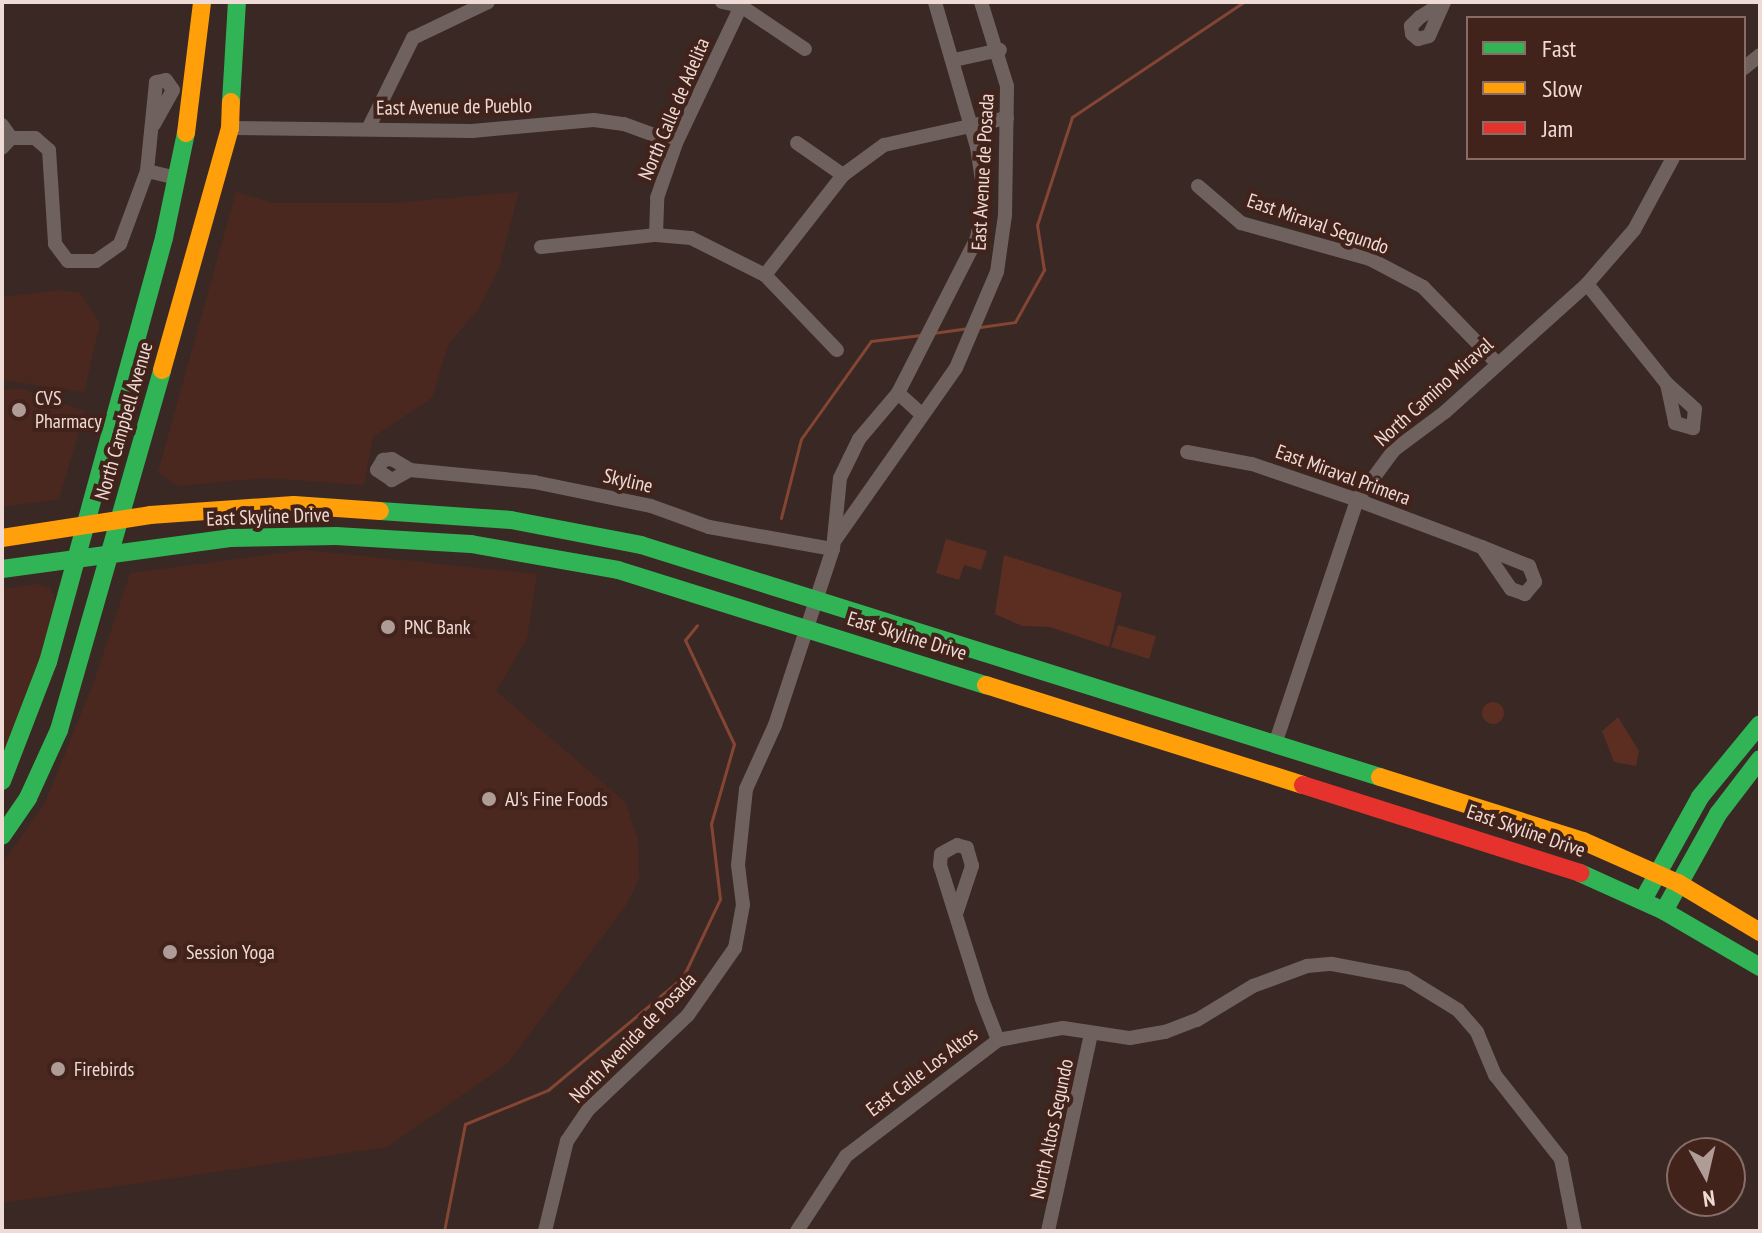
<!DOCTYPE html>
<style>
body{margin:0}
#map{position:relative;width:1762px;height:1233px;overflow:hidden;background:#392824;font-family:"PT Sans Narrow",sans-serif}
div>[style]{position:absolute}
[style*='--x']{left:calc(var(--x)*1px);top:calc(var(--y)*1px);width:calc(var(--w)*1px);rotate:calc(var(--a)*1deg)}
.built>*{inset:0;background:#4b281f}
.green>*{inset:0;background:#5b2e21}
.round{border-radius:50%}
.stream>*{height:3px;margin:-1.5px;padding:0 1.5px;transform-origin:1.5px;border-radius:1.5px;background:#854533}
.street>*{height:14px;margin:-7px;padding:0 7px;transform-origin:7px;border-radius:7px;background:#6e615e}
.fast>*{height:18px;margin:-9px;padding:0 9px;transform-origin:9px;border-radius:9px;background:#30b455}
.slow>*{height:18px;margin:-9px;padding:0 9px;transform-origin:9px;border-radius:9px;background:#ff9f0a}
.jam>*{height:18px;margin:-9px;padding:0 9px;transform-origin:9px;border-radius:9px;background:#e5322d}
.dots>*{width:22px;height:22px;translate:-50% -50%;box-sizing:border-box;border:4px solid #42231b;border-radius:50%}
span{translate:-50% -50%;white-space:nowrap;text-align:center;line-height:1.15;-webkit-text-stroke:8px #42231b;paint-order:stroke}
.street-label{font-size:20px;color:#efdbd5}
.poi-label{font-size:20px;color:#efdbd5}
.left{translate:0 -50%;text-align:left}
.frame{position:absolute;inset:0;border:4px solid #efdbd5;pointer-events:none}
.legend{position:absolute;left:1466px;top:16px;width:280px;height:144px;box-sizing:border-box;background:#42231b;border:2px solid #876d65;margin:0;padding:10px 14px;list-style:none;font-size:24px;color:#efdbd5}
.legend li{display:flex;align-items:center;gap:16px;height:40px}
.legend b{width:40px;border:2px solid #876d65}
.north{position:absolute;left:1666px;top:1137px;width:80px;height:80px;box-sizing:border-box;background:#42231b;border:2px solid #876d65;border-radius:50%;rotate:172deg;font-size:22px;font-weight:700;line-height:32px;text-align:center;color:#efdbd5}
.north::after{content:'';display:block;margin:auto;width:28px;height:36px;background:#af9c97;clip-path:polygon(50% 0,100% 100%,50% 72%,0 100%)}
</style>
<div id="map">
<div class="built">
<div style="clip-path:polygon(236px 192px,273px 203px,393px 203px,519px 192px,498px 271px,479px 308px,448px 345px,432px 398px,373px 437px,364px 485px,265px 478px,177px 486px,158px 472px)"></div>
<div style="clip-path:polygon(61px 290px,80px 293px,100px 323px,84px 392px,2px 380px,2px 297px)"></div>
<div style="clip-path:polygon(20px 388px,85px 411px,59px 499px,2px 507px,2px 390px)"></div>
<div style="clip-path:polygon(305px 550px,537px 574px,527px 639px,496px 691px,626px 803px,638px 840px,639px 879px,626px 905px,507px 1064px,387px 1147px,2px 1203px,2px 863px,45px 803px,93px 684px,130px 573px)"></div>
<div style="clip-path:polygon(37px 584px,51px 588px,57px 604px,31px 698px,2px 764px,2px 589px)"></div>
</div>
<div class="green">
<div style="clip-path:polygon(946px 539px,987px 551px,981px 570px,964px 565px,959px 580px,936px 573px)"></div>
<div style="clip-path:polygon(1004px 555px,1122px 593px,1109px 647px,1050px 627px,1022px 626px,995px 614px)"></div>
<div style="clip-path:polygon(1118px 625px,1156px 636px,1149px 659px,1111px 647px)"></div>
<div class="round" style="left:1482px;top:702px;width:22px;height:22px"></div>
<div style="clip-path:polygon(1618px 717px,1639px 751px,1636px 766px,1614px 762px,1602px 731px)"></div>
</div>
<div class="stream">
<div style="--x:980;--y:327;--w:35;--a:-8"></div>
<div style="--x:1015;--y:322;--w:60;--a:-60.9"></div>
<div style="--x:1044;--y:270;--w:46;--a:-98.8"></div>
<div style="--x:1037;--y:225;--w:114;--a:-72"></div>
<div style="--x:1072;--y:117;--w:207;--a:-33.8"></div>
<div style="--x:933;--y:333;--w:36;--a:-8"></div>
<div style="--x:781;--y:518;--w:81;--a:-75.8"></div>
<div style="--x:801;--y:439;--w:120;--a:-54.5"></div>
<div style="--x:871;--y:341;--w:50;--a:-6.8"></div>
<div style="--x:444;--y:1231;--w:109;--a:-78.9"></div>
<div style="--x:465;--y:1124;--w:90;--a:-22.3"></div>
<div style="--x:548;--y:1090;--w:176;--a:-39.9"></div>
<div style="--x:683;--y:977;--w:86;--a:-64.6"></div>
<div style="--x:720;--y:899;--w:76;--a:-96.8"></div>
<div style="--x:711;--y:824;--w:83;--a:-74"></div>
<div style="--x:734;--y:744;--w:115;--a:-115.2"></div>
<div style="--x:685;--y:640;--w:19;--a:-51"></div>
</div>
<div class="street">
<div style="--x:722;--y:2;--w:19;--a:12"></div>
<div style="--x:741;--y:6;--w:77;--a:33.9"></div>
<div style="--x:1444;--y:2;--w:28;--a:148"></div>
<div style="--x:1420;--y:17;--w:13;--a:135"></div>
<div style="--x:1411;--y:26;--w:8;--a:83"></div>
<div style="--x:1412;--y:34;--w:8;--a:40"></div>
<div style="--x:1418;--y:39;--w:11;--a:-15"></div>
<div style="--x:1429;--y:36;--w:37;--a:-66"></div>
<div style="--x:954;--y:60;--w:47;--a:-12.3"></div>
<div style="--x:1744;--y:68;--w:21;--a:-39"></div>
<div style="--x:2;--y:125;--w:16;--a:55"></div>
<div style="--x:11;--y:138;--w:13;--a:132"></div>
<div style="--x:230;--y:128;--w:242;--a:0.7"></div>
<div style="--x:472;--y:131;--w:122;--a:-5.2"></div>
<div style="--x:594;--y:120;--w:30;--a:8"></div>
<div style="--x:624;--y:124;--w:55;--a:20.1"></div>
<div style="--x:368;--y:129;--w:102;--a:-63.7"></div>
<div style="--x:413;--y:38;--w:83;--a:-25.6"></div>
<div style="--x:11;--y:138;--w:24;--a:0"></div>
<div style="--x:35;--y:138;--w:18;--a:41"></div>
<div style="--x:49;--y:150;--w:94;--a:86.3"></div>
<div style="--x:55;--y:244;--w:21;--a:53"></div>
<div style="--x:68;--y:261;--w:28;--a:0"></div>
<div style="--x:96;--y:261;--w:29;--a:-35"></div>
<div style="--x:120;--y:244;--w:78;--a:-69.7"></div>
<div style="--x:147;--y:171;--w:31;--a:13"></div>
<div style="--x:797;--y:143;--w:56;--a:34.8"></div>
<div style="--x:147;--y:171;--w:89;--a:-84.2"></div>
<div style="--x:156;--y:82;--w:10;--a:-11"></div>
<div style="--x:166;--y:80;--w:12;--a:55"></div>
<div style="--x:173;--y:90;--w:39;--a:119"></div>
<div style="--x:1198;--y:186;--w:57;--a:40.7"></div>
<div style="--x:1241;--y:223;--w:134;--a:15.6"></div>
<div style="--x:1370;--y:259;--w:60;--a:27.8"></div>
<div style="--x:1423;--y:287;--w:105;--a:45.8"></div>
<div style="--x:656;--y:235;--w:37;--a:-88"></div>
<div style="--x:657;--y:198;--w:58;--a:-70.9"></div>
<div style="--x:676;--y:143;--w:156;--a:-64.6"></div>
<div style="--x:541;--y:247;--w:116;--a:-6"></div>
<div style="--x:656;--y:235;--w:35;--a:5"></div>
<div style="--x:691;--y:238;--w:83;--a:26.6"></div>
<div style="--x:765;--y:275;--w:104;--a:46.2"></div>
<div style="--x:765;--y:275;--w:127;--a:-52"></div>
<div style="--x:843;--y:175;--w:51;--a:-36.2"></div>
<div style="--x:884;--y:145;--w:126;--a:-12.4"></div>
<div style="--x:1587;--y:284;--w:128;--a:51.3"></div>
<div style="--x:1667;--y:384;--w:40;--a:78"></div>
<div style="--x:1675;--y:423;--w:19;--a:16"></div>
<div style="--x:1693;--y:428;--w:19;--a:-84"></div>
<div style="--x:1695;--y:409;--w:38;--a:-138"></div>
<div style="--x:898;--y:393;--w:31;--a:42"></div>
<div style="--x:1187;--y:452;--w:66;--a:10.5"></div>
<div style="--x:1252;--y:464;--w:111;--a:18.9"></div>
<div style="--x:1357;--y:500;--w:116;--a:20.6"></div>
<div style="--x:1466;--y:541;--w:17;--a:21"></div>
<div style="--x:1482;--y:547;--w:51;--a:22"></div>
<div style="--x:1529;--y:566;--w:17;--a:69"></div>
<div style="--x:1535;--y:582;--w:16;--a:130"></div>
<div style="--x:1525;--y:594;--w:15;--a:-160"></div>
<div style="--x:1511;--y:589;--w:51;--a:-124.6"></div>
<div style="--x:410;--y:470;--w:21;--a:151"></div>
<div style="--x:392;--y:480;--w:18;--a:-146"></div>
<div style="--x:377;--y:470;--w:12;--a:-59"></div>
<div style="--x:383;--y:460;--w:9;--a:-6"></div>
<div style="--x:392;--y:459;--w:21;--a:31"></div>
<div style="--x:410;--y:470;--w:125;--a:5.5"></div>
<div style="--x:534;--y:482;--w:119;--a:11.6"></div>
<div style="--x:651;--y:506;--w:62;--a:19.9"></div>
<div style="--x:709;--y:527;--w:126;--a:10.1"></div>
<div style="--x:835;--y:540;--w:210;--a:-54.9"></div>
<div style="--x:956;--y:368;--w:104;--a:-66.9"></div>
<div style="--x:997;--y:272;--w:58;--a:-82"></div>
<div style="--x:1005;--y:215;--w:129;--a:-89.1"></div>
<div style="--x:1007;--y:86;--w:88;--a:-107.2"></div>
<div style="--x:1275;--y:744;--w:257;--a:-71.4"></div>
<div style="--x:1357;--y:500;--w:62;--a:-53.5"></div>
<div style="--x:1394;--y:450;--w:64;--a:-36.7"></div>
<div style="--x:1445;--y:412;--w:191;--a:-42"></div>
<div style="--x:1587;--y:284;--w:72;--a:-49"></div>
<div style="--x:1634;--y:230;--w:82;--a:-61.6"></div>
<div style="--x:956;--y:914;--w:51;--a:-71.6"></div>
<div style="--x:972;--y:866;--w:19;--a:-106"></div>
<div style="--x:967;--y:848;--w:10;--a:-163"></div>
<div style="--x:957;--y:845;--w:18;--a:151"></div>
<div style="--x:941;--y:854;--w:11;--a:95"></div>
<div style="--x:940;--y:865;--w:140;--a:72.6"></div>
<div style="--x:982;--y:999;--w:44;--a:68.7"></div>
<div style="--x:545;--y:1231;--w:93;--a:-76.3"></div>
<div style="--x:567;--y:1141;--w:37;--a:-56"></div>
<div style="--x:588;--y:1110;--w:138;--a:-43.5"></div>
<div style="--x:688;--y:1015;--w:82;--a:-55"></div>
<div style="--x:735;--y:948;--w:44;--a:-79.5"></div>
<div style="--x:743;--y:905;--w:40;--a:-97.1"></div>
<div style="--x:738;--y:865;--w:76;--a:-84"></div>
<div style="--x:746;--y:789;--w:70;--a:-65.6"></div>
<div style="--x:775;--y:725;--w:185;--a:-71.8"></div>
<div style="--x:833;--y:549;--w:71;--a:-84.4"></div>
<div style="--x:840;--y:478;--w:43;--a:-64"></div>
<div style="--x:859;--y:439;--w:60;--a:-49.7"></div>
<div style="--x:898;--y:393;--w:174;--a:-63"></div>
<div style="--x:977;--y:238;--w:45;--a:-81"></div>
<div style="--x:984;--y:194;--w:48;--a:-98.5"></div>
<div style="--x:977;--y:147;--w:151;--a:-106.2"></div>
<div style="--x:797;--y:1231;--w:90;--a:-56.8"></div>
<div style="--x:846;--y:1156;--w:191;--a:-37.3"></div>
<div style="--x:998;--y:1040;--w:66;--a:-10.5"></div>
<div style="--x:1063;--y:1028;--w:68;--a:8.5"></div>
<div style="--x:1130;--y:1038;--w:36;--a:-10"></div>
<div style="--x:1165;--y:1032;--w:34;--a:-21"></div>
<div style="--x:1197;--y:1020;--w:66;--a:-31.3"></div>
<div style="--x:1253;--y:986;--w:58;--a:-20.3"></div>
<div style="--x:1307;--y:966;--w:25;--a:-5"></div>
<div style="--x:1332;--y:964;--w:75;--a:10.7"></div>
<div style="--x:1406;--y:978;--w:61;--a:31.6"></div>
<div style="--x:1458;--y:1010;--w:29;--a:49"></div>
<div style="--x:1477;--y:1032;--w:47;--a:67.3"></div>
<div style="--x:1495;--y:1075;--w:107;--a:51.8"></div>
<div style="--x:1561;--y:1159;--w:73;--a:79"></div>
<div style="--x:1048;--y:1231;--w:202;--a:-77.7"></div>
</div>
<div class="fast">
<div style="--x:231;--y:102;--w:100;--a:-86.6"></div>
<div style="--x:380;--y:511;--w:131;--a:3.9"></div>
<div style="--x:511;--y:520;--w:132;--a:10.9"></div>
<div style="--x:641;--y:545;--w:775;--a:17.43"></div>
<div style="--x:2;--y:569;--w:230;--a:-7.7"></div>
<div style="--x:230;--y:538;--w:106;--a:-1.1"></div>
<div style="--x:336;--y:536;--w:135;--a:3.4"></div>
<div style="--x:471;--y:544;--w:149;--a:10"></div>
<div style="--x:618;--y:570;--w:386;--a:17.4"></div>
<div style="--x:2;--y:781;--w:128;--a:-68.9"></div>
<div style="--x:48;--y:662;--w:440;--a:-74.7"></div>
<div style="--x:164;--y:238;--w:107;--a:-78.2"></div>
<div style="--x:2;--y:836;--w:46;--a:-55.6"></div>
<div style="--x:28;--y:798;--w:75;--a:-65.5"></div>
<div style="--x:59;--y:730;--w:374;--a:-74"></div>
<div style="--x:1580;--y:873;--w:92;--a:24.3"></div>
<div style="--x:1664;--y:911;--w:111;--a:30.3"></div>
<div style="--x:1643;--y:900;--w:118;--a:-61"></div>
<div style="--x:1700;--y:797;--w:94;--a:-50.6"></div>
<div style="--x:1664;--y:911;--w:111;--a:-60.9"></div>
<div style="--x:1718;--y:814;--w:69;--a:-52.6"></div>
</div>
<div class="slow">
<div style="--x:186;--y:133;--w:132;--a:-83"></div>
<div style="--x:162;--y:370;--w:251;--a:-74.3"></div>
<div style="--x:230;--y:128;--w:26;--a:-88"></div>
<div style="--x:2;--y:538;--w:150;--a:-8.8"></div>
<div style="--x:150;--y:515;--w:144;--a:-4"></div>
<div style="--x:294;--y:505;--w:86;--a:4"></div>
<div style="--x:986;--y:685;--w:332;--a:17.5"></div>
<div style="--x:1380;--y:777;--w:213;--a:17.5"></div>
<div style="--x:1583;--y:841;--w:104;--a:23.9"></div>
<div style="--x:1678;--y:883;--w:96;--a:30.9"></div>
</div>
<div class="jam">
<div style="--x:1303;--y:785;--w:291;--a:17.6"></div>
</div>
<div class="dots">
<div style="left:19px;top:410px;background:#af9c97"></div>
<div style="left:388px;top:627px;background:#af9c97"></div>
<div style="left:489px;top:799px;background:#af9c97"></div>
<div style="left:170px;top:952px;background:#af9c97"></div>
<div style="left:58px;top:1069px;background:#af9c97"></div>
</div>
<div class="street-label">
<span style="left:454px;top:107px;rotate:-1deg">East Avenue de Pueblo</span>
<span style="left:674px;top:109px;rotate:-67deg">North Calle de Adelita</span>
<span style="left:983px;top:172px;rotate:-87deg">East Avenue de Posada</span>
<span style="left:1318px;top:224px;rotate:19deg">East Miraval Segundo</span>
<span style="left:1434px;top:392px;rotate:-42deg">North Camino Miraval</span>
<span style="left:124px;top:421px;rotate:-74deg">North Campbell Avenue</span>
<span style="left:1343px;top:475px;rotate:20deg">East Miraval Primera</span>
<span style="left:628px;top:481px;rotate:13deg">Skyline</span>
<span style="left:268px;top:517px;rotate:-2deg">East Skyline Drive</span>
<span style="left:907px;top:636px;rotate:17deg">East Skyline Drive</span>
<span style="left:1526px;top:831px;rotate:19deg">East Skyline Drive</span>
<span style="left:633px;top:1038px;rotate:-46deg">North Avenida de Posada</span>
<span style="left:922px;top:1072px;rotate:-37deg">East Calle Los Altos</span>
<span style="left:1052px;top:1129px;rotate:-78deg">North Altos Segundo</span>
</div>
<div class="poi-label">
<span class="left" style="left:35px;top:410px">CVS<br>Pharmacy</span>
<span class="left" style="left:404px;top:627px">PNC Bank</span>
<span class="left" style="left:505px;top:799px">AJ's Fine Foods</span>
<span class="left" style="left:186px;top:952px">Session Yoga</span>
<span class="left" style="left:74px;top:1069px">Firebirds</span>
</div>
<div class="frame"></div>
<ul class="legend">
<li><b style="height:10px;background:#30b455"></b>Fast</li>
<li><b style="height:10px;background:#ff9f0a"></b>Slow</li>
<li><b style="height:10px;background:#e5322d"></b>Jam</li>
</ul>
<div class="north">N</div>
</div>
